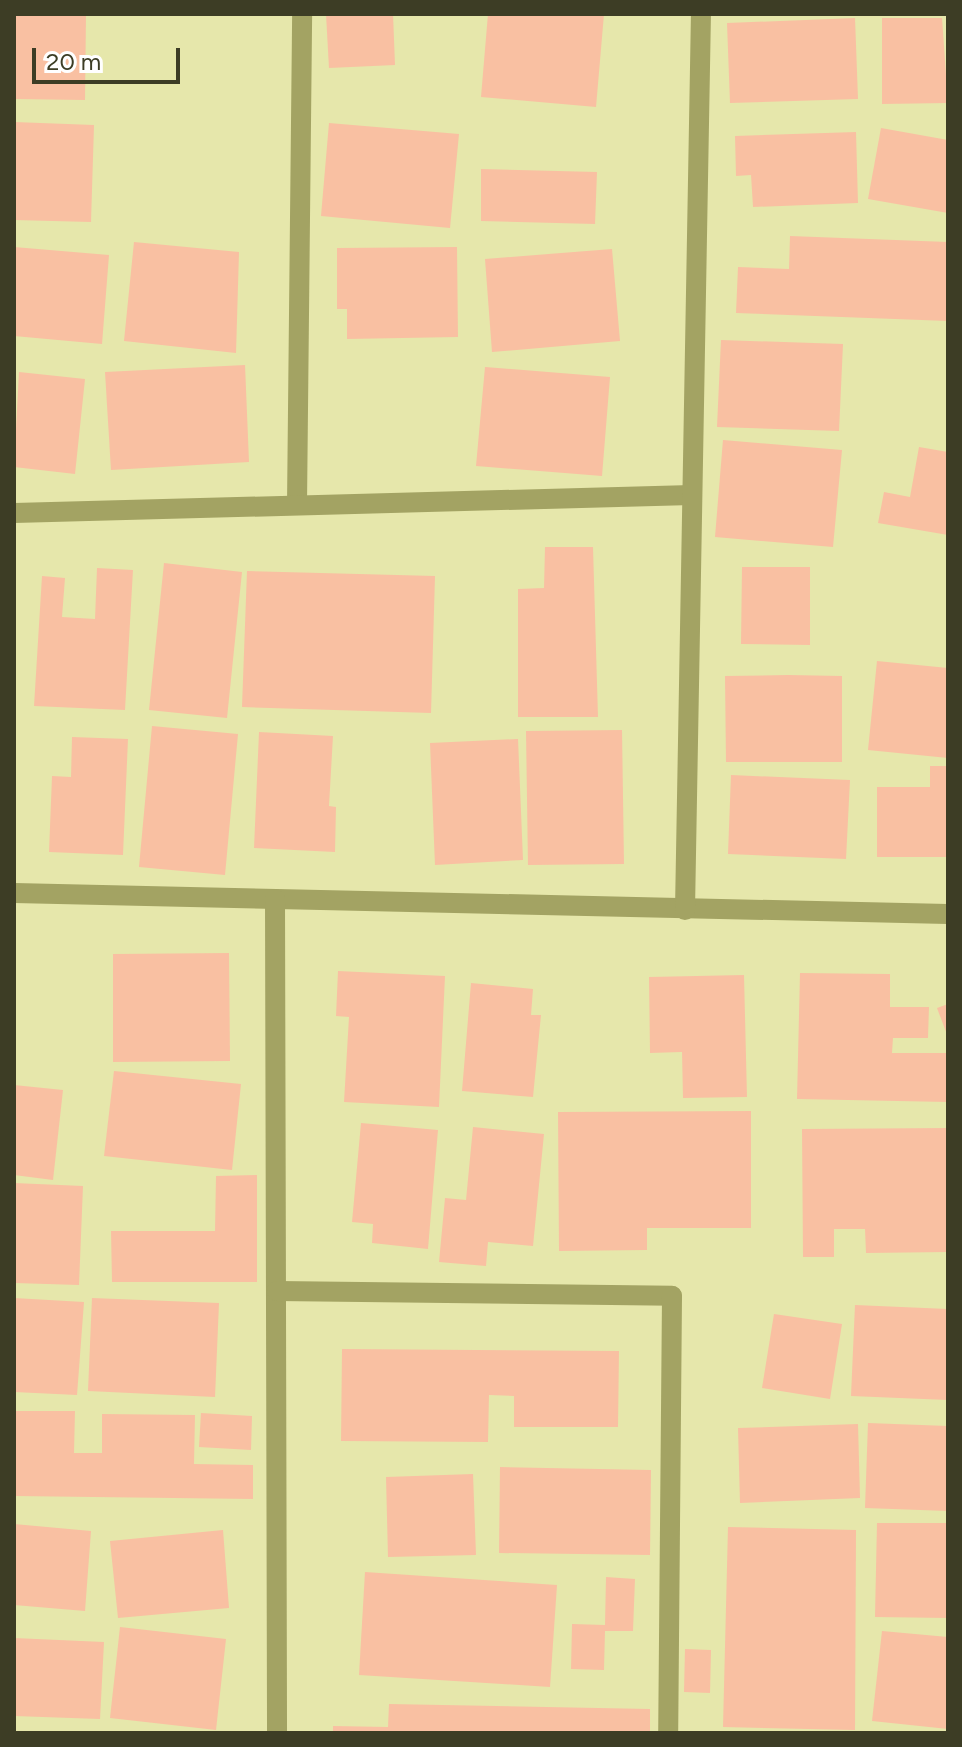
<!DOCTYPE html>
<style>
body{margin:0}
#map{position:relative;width:962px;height:1747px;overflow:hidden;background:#e6e7ab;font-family:Figtree,sans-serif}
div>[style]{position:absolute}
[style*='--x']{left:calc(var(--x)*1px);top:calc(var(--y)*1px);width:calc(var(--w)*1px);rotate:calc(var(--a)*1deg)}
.building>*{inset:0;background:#f9c0a2}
.minor>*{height:20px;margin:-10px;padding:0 10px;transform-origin:10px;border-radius:10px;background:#a3a363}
span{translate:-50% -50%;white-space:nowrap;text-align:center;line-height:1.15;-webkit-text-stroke:6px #fff;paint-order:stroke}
.frame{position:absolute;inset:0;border:16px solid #3d3d25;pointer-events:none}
.scale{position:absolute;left:32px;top:48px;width:148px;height:36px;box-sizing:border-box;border:4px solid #3d3d25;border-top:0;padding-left:10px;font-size:24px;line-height:28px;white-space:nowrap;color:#3d3d25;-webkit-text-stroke:6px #fff;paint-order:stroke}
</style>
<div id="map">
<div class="building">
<div style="clip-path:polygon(14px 14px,86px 14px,85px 100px,14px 99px)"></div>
<div style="clip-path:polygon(326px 14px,393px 14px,395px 65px,329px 68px)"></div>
<div style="clip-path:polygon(488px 14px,604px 14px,596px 107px,481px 97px)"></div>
<div style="clip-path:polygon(855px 18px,858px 99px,730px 103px,727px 23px)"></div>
<div style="clip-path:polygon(882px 18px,942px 18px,948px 103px,882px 104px)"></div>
<div style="clip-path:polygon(14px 122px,94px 125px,91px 222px,14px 220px)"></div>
<div style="clip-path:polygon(329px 123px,459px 134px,450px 228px,321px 216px)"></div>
<div style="clip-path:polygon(881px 128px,948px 140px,948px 213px,868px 199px)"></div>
<div style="clip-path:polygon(856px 132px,858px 203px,753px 207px,751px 175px,736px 176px,735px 136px)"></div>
<div style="clip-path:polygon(481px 169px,597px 172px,595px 224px,481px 221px)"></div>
<div style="clip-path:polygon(790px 236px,948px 242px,948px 321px,736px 313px,738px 267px,789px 269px)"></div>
<div style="clip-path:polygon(134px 242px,239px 252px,236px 353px,124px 341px)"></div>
<div style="clip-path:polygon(14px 247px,109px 255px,102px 344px,14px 336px)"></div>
<div style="clip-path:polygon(457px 247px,458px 337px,347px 339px,347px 309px,337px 309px,337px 248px)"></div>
<div style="clip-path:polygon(612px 249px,620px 341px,492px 352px,485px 259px)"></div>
<div style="clip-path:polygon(721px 340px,843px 344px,839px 431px,717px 427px)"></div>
<div style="clip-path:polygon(245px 365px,249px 462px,111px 470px,105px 372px)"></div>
<div style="clip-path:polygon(485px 367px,610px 377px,602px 476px,476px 466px)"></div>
<div style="clip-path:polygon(19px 372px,85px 379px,75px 474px,14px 467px)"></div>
<div style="clip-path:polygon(723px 440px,842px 450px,833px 547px,715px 537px)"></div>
<div style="clip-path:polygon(919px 447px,948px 452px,948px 535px,878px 523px,884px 492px,910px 497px)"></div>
<div style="clip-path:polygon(545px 547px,593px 547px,598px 717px,518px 717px,518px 589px,544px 588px)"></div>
<div style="clip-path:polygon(164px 563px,242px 572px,227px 718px,149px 710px)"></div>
<div style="clip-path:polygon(742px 567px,810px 567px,810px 645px,741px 644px)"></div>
<div style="clip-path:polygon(97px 568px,133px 570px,125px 710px,34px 706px,42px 576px,65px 578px,62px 617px,95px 619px)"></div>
<div style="clip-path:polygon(247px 571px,435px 576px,431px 713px,242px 707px)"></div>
<div style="clip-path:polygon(877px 661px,948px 668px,948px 758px,868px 750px)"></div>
<div style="clip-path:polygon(788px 675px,842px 676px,842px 762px,726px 762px,725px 676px)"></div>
<div style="clip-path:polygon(152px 726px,238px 734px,225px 875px,139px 867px)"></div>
<div style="clip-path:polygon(622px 730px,624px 864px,528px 865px,526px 731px)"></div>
<div style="clip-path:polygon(259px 732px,333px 736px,329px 806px,336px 807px,335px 852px,254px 848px)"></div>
<div style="clip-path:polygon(72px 737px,128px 739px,123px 855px,49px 852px,52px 776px,71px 777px)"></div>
<div style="clip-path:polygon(518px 739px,523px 860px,435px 865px,430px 743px)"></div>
<div style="clip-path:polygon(930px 766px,948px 766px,948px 857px,877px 857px,877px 787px,930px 787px)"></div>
<div style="clip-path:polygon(731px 775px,850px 780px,846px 859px,728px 854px)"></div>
<div style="clip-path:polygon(229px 953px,230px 1061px,113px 1062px,113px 954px)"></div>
<div style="clip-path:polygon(338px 971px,445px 976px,439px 1107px,344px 1102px,349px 1017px,336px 1016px)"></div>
<div style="clip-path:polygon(800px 973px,890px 974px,890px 1007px,929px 1007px,928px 1038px,893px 1038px,892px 1053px,948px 1053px,948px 1102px,797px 1099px)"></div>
<div style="clip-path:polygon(744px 975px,747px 1097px,683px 1098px,682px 1052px,650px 1053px,649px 977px)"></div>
<div style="clip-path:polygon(471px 983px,533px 989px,531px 1015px,541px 1015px,533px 1097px,462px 1091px)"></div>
<div style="clip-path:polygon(948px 1004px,948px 1037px,937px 1008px)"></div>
<div style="clip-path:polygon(114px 1071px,241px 1084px,232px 1170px,104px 1156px)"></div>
<div style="clip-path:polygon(14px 1085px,63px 1090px,53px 1180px,14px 1175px)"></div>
<div style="clip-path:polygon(751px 1111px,751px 1228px,647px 1228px,647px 1250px,559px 1251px,558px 1112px)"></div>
<div style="clip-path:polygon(361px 1123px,438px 1130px,428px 1249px,372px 1243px,373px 1224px,352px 1222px)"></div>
<div style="clip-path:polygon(473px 1127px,544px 1134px,533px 1246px,488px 1242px,486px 1266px,439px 1262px,445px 1198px,466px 1200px)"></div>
<div style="clip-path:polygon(948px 1128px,948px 1252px,866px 1253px,865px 1229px,834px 1229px,834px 1257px,803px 1257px,802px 1129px)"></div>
<div style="clip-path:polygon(257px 1175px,257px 1282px,112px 1282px,111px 1231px,215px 1231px,216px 1176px)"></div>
<div style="clip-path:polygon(14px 1183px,83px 1186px,79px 1285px,14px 1283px)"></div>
<div style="clip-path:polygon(14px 1298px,84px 1302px,77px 1395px,14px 1392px)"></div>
<div style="clip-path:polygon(92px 1298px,219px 1303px,215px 1397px,88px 1391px)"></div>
<div style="clip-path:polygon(855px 1305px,948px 1309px,948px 1400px,851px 1396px)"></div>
<div style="clip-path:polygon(774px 1314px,842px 1324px,830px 1399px,762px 1388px)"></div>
<div style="clip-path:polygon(342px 1349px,619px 1351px,618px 1427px,514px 1427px,514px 1396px,489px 1395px,488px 1442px,341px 1441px)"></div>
<div style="clip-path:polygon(14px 1411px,75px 1411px,74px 1453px,102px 1453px,102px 1414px,195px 1415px,194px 1464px,253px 1465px,253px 1499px,14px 1496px)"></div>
<div style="clip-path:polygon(201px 1413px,252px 1416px,251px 1450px,199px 1447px)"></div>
<div style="clip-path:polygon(868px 1423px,948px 1426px,948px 1511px,865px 1508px)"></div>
<div style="clip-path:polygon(858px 1424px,860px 1498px,740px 1503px,738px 1428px)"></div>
<div style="clip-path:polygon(500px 1467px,651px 1470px,650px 1555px,499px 1553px)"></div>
<div style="clip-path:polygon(473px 1474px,476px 1555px,388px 1557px,386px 1477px)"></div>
<div style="clip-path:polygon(877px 1523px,948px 1523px,948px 1618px,875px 1617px)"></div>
<div style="clip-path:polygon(14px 1524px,91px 1531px,85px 1611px,14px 1605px)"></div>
<div style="clip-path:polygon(728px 1527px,856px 1530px,855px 1730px,723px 1727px)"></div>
<div style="clip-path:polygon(223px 1530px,229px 1608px,118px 1618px,110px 1541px)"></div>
<div style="clip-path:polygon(365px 1572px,557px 1585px,550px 1687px,359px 1675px)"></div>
<div style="clip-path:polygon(606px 1577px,635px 1579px,633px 1631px,605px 1631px,604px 1670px,571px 1669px,572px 1624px,605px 1625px)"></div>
<div style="clip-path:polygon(120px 1627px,226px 1639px,216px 1730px,110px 1718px)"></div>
<div style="clip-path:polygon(882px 1631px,948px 1637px,948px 1729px,872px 1721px)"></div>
<div style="clip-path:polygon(14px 1638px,104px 1642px,100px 1719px,14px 1716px)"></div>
<div style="clip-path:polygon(685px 1649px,711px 1650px,710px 1693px,684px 1692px)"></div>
<div style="clip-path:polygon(389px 1704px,650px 1709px,650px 1733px,333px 1733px,333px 1726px,388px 1727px)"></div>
</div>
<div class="minor">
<div style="--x:297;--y:505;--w:491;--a:-89.4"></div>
<div style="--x:14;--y:513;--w:678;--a:-1.52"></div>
<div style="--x:14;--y:893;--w:934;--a:1.29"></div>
<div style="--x:275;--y:899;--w:834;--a:89.86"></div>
<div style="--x:685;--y:910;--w:896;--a:-88.98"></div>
<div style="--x:277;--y:1291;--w:395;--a:0.7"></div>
<div style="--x:672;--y:1296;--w:437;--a:90.5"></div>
</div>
<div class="frame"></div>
<div class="scale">20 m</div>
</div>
